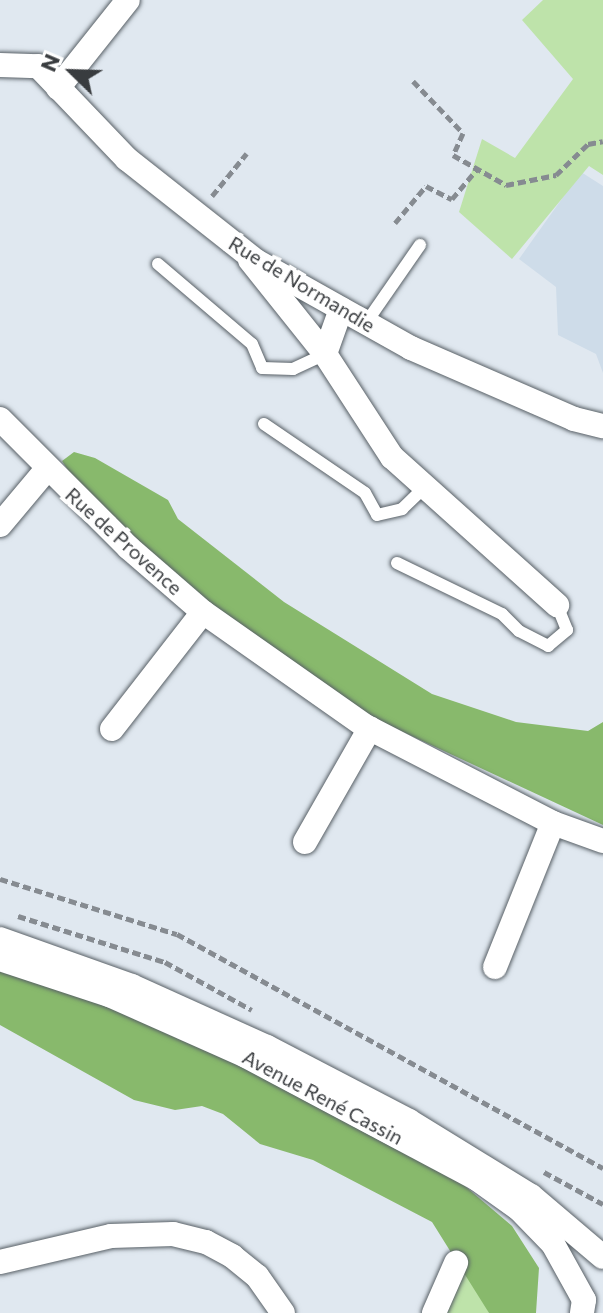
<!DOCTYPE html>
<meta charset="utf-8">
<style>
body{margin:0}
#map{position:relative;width:603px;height:1313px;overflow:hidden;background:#e0e8f0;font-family:Commissioner,sans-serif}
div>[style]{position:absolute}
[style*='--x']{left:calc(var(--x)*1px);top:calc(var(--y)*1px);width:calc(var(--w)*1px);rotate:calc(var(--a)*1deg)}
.built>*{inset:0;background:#cedce9}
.green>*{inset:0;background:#bee3aa}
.forest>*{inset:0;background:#88b96c}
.path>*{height:5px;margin-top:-2.5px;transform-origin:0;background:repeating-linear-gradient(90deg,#868b91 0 8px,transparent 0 12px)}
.roads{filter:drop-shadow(0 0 2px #586066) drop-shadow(0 0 2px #586066)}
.lane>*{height:12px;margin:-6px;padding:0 6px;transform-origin:6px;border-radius:6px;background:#fff}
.street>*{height:24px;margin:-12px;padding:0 12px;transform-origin:12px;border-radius:12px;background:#fff}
span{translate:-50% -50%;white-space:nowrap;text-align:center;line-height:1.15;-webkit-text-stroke:8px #fff;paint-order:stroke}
.street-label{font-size:20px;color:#393c3f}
.north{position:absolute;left:32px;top:32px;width:80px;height:80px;-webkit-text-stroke:6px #fff;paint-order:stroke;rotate:293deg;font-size:22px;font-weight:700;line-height:32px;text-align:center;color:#393c3f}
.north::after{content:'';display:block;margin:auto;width:28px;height:36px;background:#393c3f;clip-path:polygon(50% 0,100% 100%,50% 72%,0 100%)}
</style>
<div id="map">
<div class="built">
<div style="clip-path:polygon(581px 172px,603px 186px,603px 373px,596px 354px,558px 335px,556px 287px,519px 259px)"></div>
</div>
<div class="green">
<div style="clip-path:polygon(543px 0,603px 0,603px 175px,589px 166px,512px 259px,459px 212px,482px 139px,515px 158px,573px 79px,522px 20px)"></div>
<div style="clip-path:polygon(465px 1271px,479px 1290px,489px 1313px,445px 1313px)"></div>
</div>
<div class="forest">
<div style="clip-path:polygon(74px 452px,95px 458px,168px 500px,178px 519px,284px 602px,432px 694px,516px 722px,588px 731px,603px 722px,603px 825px,360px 712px,196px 593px,83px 493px,62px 461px)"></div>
<div style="clip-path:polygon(0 970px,137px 1016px,279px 1083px,459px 1181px,512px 1226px,539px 1268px,536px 1313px,489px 1313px,432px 1222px,313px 1160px,260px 1144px,223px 1114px,202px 1106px,175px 1110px,134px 1100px,0 1025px)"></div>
</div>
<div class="path">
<div style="--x:413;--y:81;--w:72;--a:46.1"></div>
<div style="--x:463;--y:133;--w:24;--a:114"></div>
<div style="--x:453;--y:155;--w:61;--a:29.5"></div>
<div style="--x:506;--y:185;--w:51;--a:-11.3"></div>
<div style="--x:556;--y:175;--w:45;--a:-44.1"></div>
<div style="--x:588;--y:144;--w:15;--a:-11"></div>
<div style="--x:212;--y:196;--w:55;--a:-50.9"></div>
<div style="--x:395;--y:223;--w:48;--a:-50"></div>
<div style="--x:426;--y:186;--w:29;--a:27"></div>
<div style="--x:452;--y:199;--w:39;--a:-50"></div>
<div style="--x:0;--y:879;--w:185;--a:17.3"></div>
<div style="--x:177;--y:934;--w:486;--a:28.8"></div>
<div style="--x:18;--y:916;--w:154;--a:17.4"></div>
<div style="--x:165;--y:962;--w:99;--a:28.9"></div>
<div style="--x:544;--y:1172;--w:67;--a:28.5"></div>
</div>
<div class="roads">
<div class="lane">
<div style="--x:158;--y:264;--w:123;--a:40.4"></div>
<div style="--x:252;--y:344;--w:26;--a:67"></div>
<div style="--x:262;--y:368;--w:31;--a:2"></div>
<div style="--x:293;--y:369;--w:35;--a:-25"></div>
<div style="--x:366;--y:323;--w:95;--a:-55.3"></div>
<div style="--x:264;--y:424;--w:122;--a:34.3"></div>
<div style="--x:365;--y:493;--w:25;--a:61"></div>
<div style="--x:377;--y:515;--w:26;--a:-13"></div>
<div style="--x:402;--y:509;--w:29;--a:-44"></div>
<div style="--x:397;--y:563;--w:117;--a:25.9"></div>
<div style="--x:502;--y:614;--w:24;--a:45"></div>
<div style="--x:519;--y:631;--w:33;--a:27"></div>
<div style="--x:548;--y:646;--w:25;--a:-40"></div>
<div style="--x:567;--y:630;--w:27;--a:-112"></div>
</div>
<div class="street">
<div style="--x:0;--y:65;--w:38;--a:2"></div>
<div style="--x:38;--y:66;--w:129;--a:46.3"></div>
<div style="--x:127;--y:159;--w:164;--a:38.3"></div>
<div style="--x:256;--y:261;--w:178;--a:29.3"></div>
<div style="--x:411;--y:348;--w:178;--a:23.5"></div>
<div style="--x:574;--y:419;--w:30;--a:14"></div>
<div style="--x:58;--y:88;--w:112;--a:-51.5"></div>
<div style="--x:250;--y:260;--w:120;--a:51.4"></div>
<div style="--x:341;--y:309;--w:48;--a:109.6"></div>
<div style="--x:325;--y:354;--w:123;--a:57"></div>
<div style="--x:392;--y:457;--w:222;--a:41.9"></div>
<div style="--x:0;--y:419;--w:182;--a:45"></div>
<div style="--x:129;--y:548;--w:98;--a:40.9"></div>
<div style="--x:203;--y:612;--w:198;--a:35.1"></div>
<div style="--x:365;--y:726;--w:212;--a:27.3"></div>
<div style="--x:553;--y:823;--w:53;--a:19.8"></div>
<div style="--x:0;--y:525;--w:73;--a:-50"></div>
<div style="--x:112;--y:729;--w:148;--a:-52.1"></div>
<div style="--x:305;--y:842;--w:131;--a:-60.3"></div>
<div style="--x:0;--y:939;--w:140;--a:19.6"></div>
<div style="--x:132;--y:986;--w:148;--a:24.3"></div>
<div style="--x:267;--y:1047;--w:160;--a:27.5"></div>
<div style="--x:409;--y:1121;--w:143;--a:31.6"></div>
<div style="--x:531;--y:1196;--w:94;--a:40.3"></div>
<div style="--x:0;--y:959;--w:115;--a:18.3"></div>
<div style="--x:109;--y:995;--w:150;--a:24"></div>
<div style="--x:246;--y:1056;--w:262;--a:28"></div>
<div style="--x:477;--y:1179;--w:52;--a:35.5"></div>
<div style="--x:519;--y:1209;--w:49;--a:45.8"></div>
<div style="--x:553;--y:1244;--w:64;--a:61"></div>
<div style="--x:584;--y:1300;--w:13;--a:99"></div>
<div style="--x:495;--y:967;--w:155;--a:-68.1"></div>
<div style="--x:0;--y:1262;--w:114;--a:-13.2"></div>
<div style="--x:111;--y:1236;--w:62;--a:-1.8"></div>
<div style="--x:173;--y:1234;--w:34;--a:14"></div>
<div style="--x:206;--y:1242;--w:30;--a:28"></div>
<div style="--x:232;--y:1256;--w:32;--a:39"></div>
<div style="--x:257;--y:1276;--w:45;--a:54.9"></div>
<div style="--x:434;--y:1313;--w:55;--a:-66.3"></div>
</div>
</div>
<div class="street-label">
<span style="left:302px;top:284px;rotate:31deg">Rue de Normandie</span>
<span style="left:124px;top:541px;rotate:42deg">Rue de Provence</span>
<span style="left:323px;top:1097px;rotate:28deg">Avenue René Cassin</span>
</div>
<div class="north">N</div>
</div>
